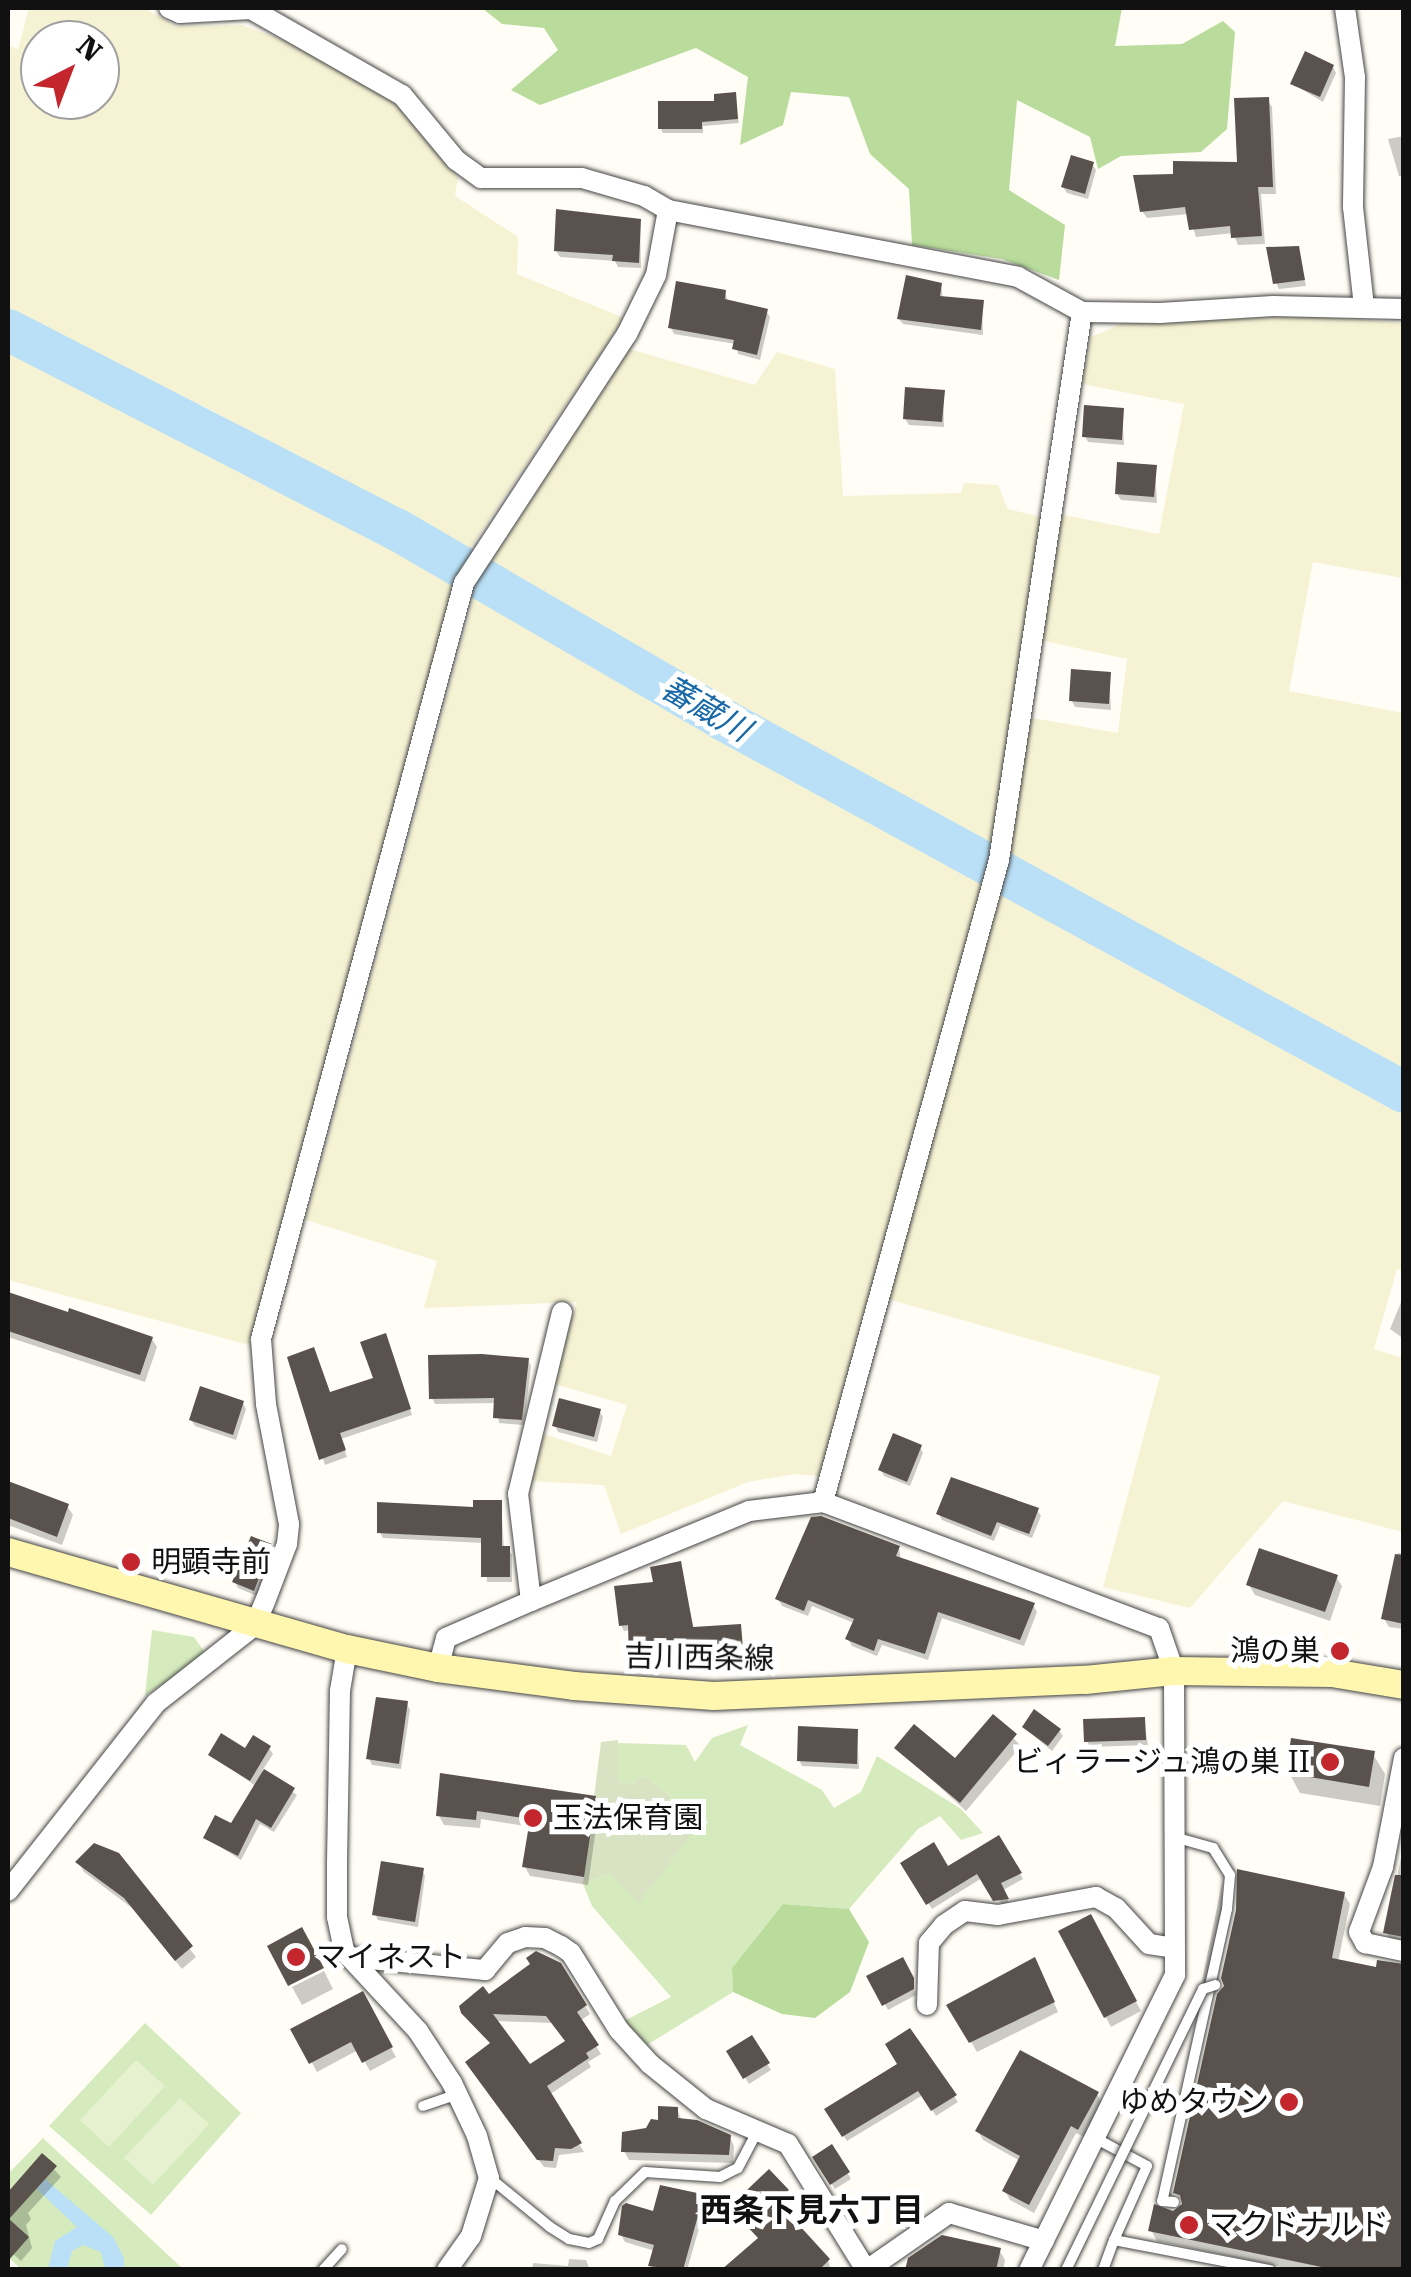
<!DOCTYPE html>
<meta charset="utf-8">
<style>
body{margin:0}
#map{position:relative;width:1411px;height:2277px;overflow:hidden;background:#fffdf5;font-family:"Roboto Serif","Noto Sans JP",serif}
div>[style]{position:absolute}
[style*='--x']{left:calc(var(--x)*1px);top:calc(var(--y)*1px);width:calc(var(--w)*1px);rotate:calc(var(--a)*1deg)}
.farmland>*{inset:0;background:#f6f3d4}
.green>*{inset:0;background:#d5ebbd}
.forest>*{inset:0;background:#b9dc9c}
.cemetery>*{inset:0;background:#d9e3c4}
.pitch>*{inset:0;background:#e6f2cf}
.water>*{inset:0;background:#b9e0f7}
.shadow>*{inset:0;background:#0003}
.river>*{height:42px;margin:-21px;padding:0 21px;transform-origin:21px;border-radius:21px;background:#b9e0f7}
.building>*{inset:0;background:#5a524d}
.roads{filter:drop-shadow(0 0 2px #444) drop-shadow(0 0 2px #444)}
.lane>*{height:10px;margin:-5px;padding:0 5px;transform-origin:5px;border-radius:5px;background:#fff}
.street>*{height:20px;margin:-10px;padding:0 10px;transform-origin:10px;border-radius:10px;background:#fff}
.secondary>*{height:28px;margin:-14px;padding:0 14px;transform-origin:14px;border-radius:14px;background:#fff6b0}
.bridges{filter:drop-shadow(0 0 2px #444) drop-shadow(0 0 2px #444)}
.lane-bridge>*{height:10px;margin:-5px;padding:0 5px;transform-origin:5px;border-radius:5px;background:#fff}
.dots>*{width:28px;height:28px;translate:-50% -50%;box-sizing:border-box;border:5px solid #fff;border-radius:50%}
span{translate:-50% -50%;white-space:nowrap;text-align:center;line-height:1.15;-webkit-text-stroke:10px #fff;paint-order:stroke}
.poi-label{font-size:30px;color:#111}
.left{translate:0 -50%;text-align:left}
.right{translate:-100% -50%;text-align:right}
.street-label{font-size:30px;color:#111}
.water-label{font-size:32px;color:#1768a6;font-style:italic}
.neighbourhood-label{font-size:32px;color:#111;font-weight:700}
.frame{position:absolute;inset:0;border:10px solid #111;pointer-events:none}
.north{position:absolute;left:20px;top:20px;width:100px;height:100px;box-sizing:border-box;background:#fff;border:2px solid #a0a0a0;border-radius:50%;rotate:42deg;font-size:28px;font-weight:700;line-height:40px;text-align:center;color:#111}
.north::after{content:'';display:block;margin:auto;width:35px;height:45px;background:#c4262e;clip-path:polygon(50% 0,100% 100%,50% 72%,0 100%)}
</style>
<div id="map">
<div class="farmland">
<div style="clip-path:polygon(evenodd,29px 8px,144px 8px,176px 26px,242px 25px,299px 46px,394px 99px,458px 178px,455px 196px,518px 237px,517px 274px,624px 318px,466px 554px,211px 410px,8px 313px,8px 46px,18px 49px,29px 8px,40px 40px,100px 40px,100px 100px,40px 100px,40px 40px)"></div>
<div style="clip-path:polygon(1313px 316px,1403px 323px,1403px 578px,1313px 562px,1289px 691px,1403px 713px,1403px 1080px,1009px 859px,1027px 717px,1118px 733px,1127px 659px,1040px 640px,1059px 514px,1159px 534px,1184px 404px,1082px 384px,1091px 337px,1126px 322px)"></div>
<div style="clip-path:polygon(8px 343px,455px 577px,289px 1215px,249px 1345px,8px 1280px)"></div>
<div style="clip-path:polygon(629px 349px,755px 385px,777px 352px,835px 369px,843px 496px,961px 493px,964px 483px,998px 485px,1008px 509px,1045px 518px,991px 856px,488px 566px)"></div>
<div style="clip-path:polygon(476px 589px,988px 875px,820px 1476px,795px 1474px,748px 1482px,621px 1534px,604px 1485px,530px 1481px,544px 1434px,611px 1456px,627px 1405px,551px 1383px,577px 1302px,424px 1308px,437px 1261px,306px 1220px)"></div>
<div style="clip-path:polygon(1000px 886px,1403px 1115px,1403px 1271px,1397px 1269px,1374px 1349px,1403px 1358px,1403px 1532px,1283px 1501px,1190px 1608px,1103px 1587px,1160px 1376px,884px 1298px)"></div>
</div>
<div class="green">
<div style="clip-path:polygon(152px 1630px,194px 1637px,206px 1654px,145px 1696px)"></div>
<div style="clip-path:polygon(748px 1725px,740px 1745px,822px 1790px,834px 1808px,861px 1792px,877px 1756px,961px 1809px,983px 1833px,961px 1840px,940px 1816px,918px 1829px,849px 1909px,783px 1904px,732px 1968px,733px 1992px,647px 2045px,622px 2022px,671px 1997px,592px 1906px,583px 1884px,610px 1873px,671px 1796px,644px 1776px,632px 1784px,618px 1783px,618px 1743px,686px 1745px,695px 1762px,712px 1738px)"></div>
<div style="clip-path:polygon(145px 2023px,241px 2113px,151px 2215px,49px 2126px)"></div>
<div style="clip-path:polygon(43px 2138px,183px 2269px,21px 2269px,8px 2257px,8px 2174px)"></div>
</div>
<div class="forest">
<div style="clip-path:polygon(482px 8px,1122px 8px,1115px 46px,1182px 44px,1223px 21px,1235px 32px,1227px 129px,1201px 152px,1121px 156px,1098px 169px,1090px 137px,1017px 100px,1009px 190px,1065px 225px,1059px 280px,1002px 259px,912px 245px,909px 189px,870px 154px,849px 97px,791px 92px,783px 125px,740px 145px,748px 77px,696px 48px,540px 105px,511px 90px,558px 50px,544px 28px,502px 24px)"></div>
<div style="clip-path:polygon(783px 1904px,849px 1909px,869px 1942px,850px 1992px,815px 2018px,782px 2014px,733px 1992px,732px 1968px)"></div>
</div>
<div class="cemetery">
<div style="clip-path:polygon(618px 1740px,618px 1782px,632px 1784px,644px 1776px,671px 1796px,660px 1815px,690px 1836px,639px 1903px,610px 1873px,583px 1884px,601px 1742px)"></div>
</div>
<div class="pitch">
<div style="clip-path:polygon(136px 2060px,165px 2086px,109px 2147px,80px 2120px)"></div>
<div style="clip-path:polygon(180px 2098px,209px 2124px,153px 2185px,124px 2158px)"></div>
</div>
<div class="water">
<div style="clip-path:polygon(45px 2179px,113px 2237px,124px 2258px,124px 2269px,105px 2269px,101px 2252px,83px 2245px,72px 2251px,67px 2269px,48px 2269px,55px 2241px,77px 2227px,37px 2189px)"></div>
</div>
<div class="shadow">
<div style="clip-path:polygon(1333px 67px,1336px 73px,1323px 102px,1293px 84px)"></div>
<div style="clip-path:polygon(734px 94px,739px 123px,703px 126px,703px 133px,663px 133px,661px 129px)"></div>
<div style="clip-path:polygon(1267px 99px,1272px 107px,1276px 194px,1261px 194px,1265px 244px,1238px 245px,1233px 233px,1196px 237px,1189px 214px,1147px 218px,1142px 211px,1176px 176px,1239px 164px)"></div>
<div style="clip-path:polygon(1404px 136px,1404px 176px,1399px 176px,1388px 139px)"></div>
<div style="clip-path:polygon(1092px 164px,1096px 170px,1088px 199px,1067px 193px,1063px 187px)"></div>
<div style="clip-path:polygon(640px 221px,641px 268px,618px 267px,615px 261px,560px 257px,556px 251px)"></div>
<div style="clip-path:polygon(1298px 249px,1306px 286px,1279px 289px,1276px 283px)"></div>
<div style="clip-path:polygon(941px 285px,943px 299px,982px 303px,983px 335px,903px 324px,899px 319px)"></div>
<div style="clip-path:polygon(725px 292px,728px 302px,766px 311px,770px 317px,760px 360px,738px 354px,736px 344px,674px 334px,671px 328px)"></div>
<div style="clip-path:polygon(943px 392px,944px 427px,909px 425px,905px 419px)"></div>
<div style="clip-path:polygon(1122px 410px,1124px 445px,1088px 442px,1085px 436px)"></div>
<div style="clip-path:polygon(1155px 467px,1157px 503px,1121px 500px,1117px 494px)"></div>
<div style="clip-path:polygon(1109px 674px,1111px 710px,1075px 707px,1072px 701px)"></div>
<div style="clip-path:polygon(8px 1295px,152px 1339px,157px 1347px,145px 1382px,8px 1337px)"></div>
<div style="clip-path:polygon(1404px 1295px,1404px 1339px,1390px 1329px)"></div>
<div style="clip-path:polygon(388px 1342px,412px 1415px,341px 1439px,347px 1457px,325px 1465px,290px 1358px,330px 1395px,376px 1380px)"></div>
<div style="clip-path:polygon(528px 1360px,531px 1366px,524px 1425px,499px 1423px,496px 1403px,435px 1404px,432px 1398px)"></div>
<div style="clip-path:polygon(243px 1403px,246px 1409px,236px 1440px,195px 1426px,191px 1420px)"></div>
<div style="clip-path:polygon(599px 1411px,603px 1417px,597px 1442px,558px 1432px,555px 1426px)"></div>
<div style="clip-path:polygon(920px 1447px,923px 1453px,910px 1486px,884px 1476px,881px 1470px)"></div>
<div style="clip-path:polygon(8px 1484px,67px 1506px,73px 1515px,62px 1545px,8px 1525px)"></div>
<div style="clip-path:polygon(501px 1503px,504px 1548px,512px 1554px,512px 1582px,487px 1582px,483px 1543px,383px 1538px,380px 1532px)"></div>
<div style="clip-path:polygon(1037px 1510px,1041px 1516px,1032px 1538px,1000px 1526px,994px 1541px,942px 1520px,939px 1514px)"></div>
<div style="clip-path:polygon(270px 1546px,274px 1552px,257px 1596px,238px 1588px,235px 1582px)"></div>
<div style="clip-path:polygon(899px 1548px,901px 1560px,1033px 1605px,1037px 1612px,1024px 1646px,942px 1618px,928px 1660px,882px 1645px,877px 1656px,852px 1646px,848px 1639px,854px 1623px,812px 1606px,808px 1616px,782px 1606px,778px 1599px)"></div>
<div style="clip-path:polygon(1398px 1553px,1404px 1554px,1404px 1629px,1389px 1627px,1384px 1619px)"></div>
<div style="clip-path:polygon(680px 1564px,694px 1629px,739px 1626px,745px 1666px,635px 1669px,631px 1630px,624px 1631px,621px 1625px,656px 1584px)"></div>
<div style="clip-path:polygon(1336px 1577px,1342px 1586px,1330px 1621px,1255px 1595px,1249px 1585px)"></div>
<div style="clip-path:polygon(407px 1704px,410px 1710px,401px 1769px,372px 1765px,369px 1759px)"></div>
<div style="clip-path:polygon(993px 1717px,1021px 1746px,966px 1811px,897px 1748px,955px 1762px)"></div>
<div style="clip-path:polygon(1144px 1720px,1148px 1745px,1090px 1747px,1087px 1741px)"></div>
<div style="clip-path:polygon(1024px 1727px,1059px 1730px,1063px 1736px,1052px 1751px)"></div>
<div style="clip-path:polygon(857px 1731px,859px 1769px,802px 1766px,799px 1760px)"></div>
<div style="clip-path:polygon(269px 1748px,273px 1754px,262px 1771px,297px 1795px,274px 1832px,260px 1824px,241px 1860px,206px 1838px,232px 1827px,257px 1787px,211px 1755px)"></div>
<div style="clip-path:polygon(1373px 1754px,1385px 1774px,1380px 1806px,1300px 1793px,1289px 1773px)"></div>
<div style="clip-path:polygon(442px 1776px,594px 1798px,599px 1807px,588px 1885px,530px 1876px,525px 1867px,531px 1827px,481px 1819px,480px 1828px,444px 1825px,439px 1816px)"></div>
<div style="clip-path:polygon(998px 1838px,1023px 1879px,1003px 1890px,1010px 1905px,1003px 1906px,982px 1878px,932px 1909px,903px 1864px,948px 1870px)"></div>
<div style="clip-path:polygon(1404px 1843px,1404px 1946px,1392px 1943px,1386px 1932px)"></div>
<div style="clip-path:polygon(118px 1856px,196px 1957px,182px 1969px,132px 1908px,84px 1872px,78px 1862px)"></div>
<div style="clip-path:polygon(422px 1870px,425px 1876px,418px 1927px,378px 1920px,375px 1914px)"></div>
<div style="clip-path:polygon(1222px 1883px,1222px 1919px,1205px 1986px,1202px 1981px)"></div>
<div style="clip-path:polygon(1344px 1894px,1350px 1904px,1338px 1962px,1378px 1970px,1404px 2270px,1296px 2270px,1157px 2241px,1151px 2230px,1185px 2205px,1175px 2193px)"></div>
<div style="clip-path:polygon(1090px 1917px,1141px 2011px,1111px 2027px,1061px 1932px)"></div>
<div style="clip-path:polygon(902px 1960px,916px 1995px,888px 2010px,870px 1977px)"></div>
<div style="clip-path:polygon(evenodd,559px 1965px,590px 2014px,580px 2021px,601px 2054px,588px 2062px,591px 2067px,549px 2095px,584px 2152px,559px 2155px,556px 2168px,544px 2167px,472px 2070px,492px 2045px,463px 2012px,559px 1965px,495px 2021px,553px 2023px,568px 2042px,530px 2067px,495px 2021px)"></div>
<div style="clip-path:polygon(1039px 1969px,1058px 2012px,977px 2052px,950px 2006px)"></div>
<div style="clip-path:polygon(324px 1971px,333px 1989px,302px 2005px,292px 1987px)"></div>
<div style="clip-path:polygon(362px 1995px,396px 2057px,370px 2071px,358px 2050px,317px 2072px,294px 2030px)"></div>
<div style="clip-path:polygon(910px 2031px,958px 2102px,936px 2116px,923px 2095px,847px 2141px,827px 2110px,900px 2065px)"></div>
<div style="clip-path:polygon(751px 2038px,771px 2070px,749px 2084px,729px 2052px)"></div>
<div style="clip-path:polygon(1097px 2094px,1102px 2103px,1084px 2137px,1076px 2133px,1034px 2213px,1010px 2200px,1005px 2191px,1020px 2161px,983px 2140px,978px 2131px)"></div>
<div style="clip-path:polygon(677px 2109px,682px 2121px,729px 2136px,734px 2146px,733px 2163px,629px 2160px,624px 2151px)"></div>
<div style="clip-path:polygon(832px 2147px,851px 2179px,835px 2189px,815px 2158px)"></div>
<div style="clip-path:polygon(43px 2157px,61px 2177px,28px 2213px,31px 2219px,26px 2225px,32px 2248px,21px 2261px,8px 2249px,8px 2196px)"></div>
<div style="clip-path:polygon(787px 2191px,791px 2199px,781px 2208px,828px 2260px,831px 2270px,798px 2270px,736px 2215px)"></div>
<div style="clip-path:polygon(710px 2199px,714px 2206px,710px 2220px,702px 2218px,687px 2270px,650px 2270px,655px 2251px,625px 2242px,621px 2235px,655px 2214px)"></div>
<div style="clip-path:polygon(999px 2250px,1005px 2260px,1003px 2270px,908px 2270px)"></div>
<div style="clip-path:polygon(569px 2259px,586px 2260px,590px 2270px,532px 2270px,533px 2263px,568px 2266px)"></div>
</div>
<div class="river">
<div style="--x:8;--y:330;--w:436;--a:27.2"></div>
<div style="--x:396;--y:529;--w:377;--a:30.2"></div>
<div style="--x:722;--y:719;--w:777;--a:28.68"></div>
</div>
<div class="building">
<div style="clip-path:polygon(1305px 51px,1334px 65px,1320px 97px,1290px 84px)"></div>
<div style="clip-path:polygon(736px 92px,738px 119px,702px 122px,702px 129px,658px 129px,658px 101px,714px 101px,714px 94px)"></div>
<div style="clip-path:polygon(1269px 97px,1273px 187px,1258px 187px,1262px 236px,1231px 238px,1230px 226px,1189px 230px,1185px 207px,1140px 212px,1133px 175px,1173px 174px,1173px 161px,1237px 162px,1234px 98px)"></div>
<div style="clip-path:polygon(1071px 155px,1094px 162px,1085px 194px,1061px 187px)"></div>
<div style="clip-path:polygon(556px 209px,641px 219px,639px 263px,612px 261px,613px 255px,554px 251px)"></div>
<div style="clip-path:polygon(1299px 246px,1305px 280px,1273px 284px,1266px 247px)"></div>
<div style="clip-path:polygon(906px 275px,942px 283px,940px 296px,984px 300px,981px 330px,897px 319px)"></div>
<div style="clip-path:polygon(676px 281px,726px 290px,725px 299px,768px 309px,757px 355px,732px 349px,734px 340px,668px 328px)"></div>
<div style="clip-path:polygon(905px 387px,945px 390px,942px 422px,903px 419px)"></div>
<div style="clip-path:polygon(1084px 405px,1124px 408px,1122px 440px,1082px 437px)"></div>
<div style="clip-path:polygon(1117px 462px,1157px 465px,1154px 497px,1115px 494px)"></div>
<div style="clip-path:polygon(1071px 669px,1111px 672px,1109px 704px,1069px 701px)"></div>
<div style="clip-path:polygon(8px 1292px,68px 1312px,69px 1308px,153px 1337px,140px 1375px,8px 1331px)"></div>
<div style="clip-path:polygon(386px 1333px,411px 1409px,340px 1433px,346px 1450px,319px 1460px,287px 1357px,314px 1347px,330px 1392px,373px 1378px,360px 1342px)"></div>
<div style="clip-path:polygon(482px 1354px,529px 1358px,522px 1420px,493px 1418px,494px 1398px,429px 1399px,428px 1355px)"></div>
<div style="clip-path:polygon(200px 1386px,244px 1401px,233px 1435px,189px 1420px)"></div>
<div style="clip-path:polygon(559px 1398px,601px 1409px,594px 1437px,552px 1426px)"></div>
<div style="clip-path:polygon(893px 1433px,922px 1445px,907px 1482px,878px 1470px)"></div>
<div style="clip-path:polygon(951px 1477px,1039px 1508px,1029px 1534px,997px 1522px,991px 1536px,936px 1514px)"></div>
<div style="clip-path:polygon(8px 1481px,69px 1504px,57px 1537px,8px 1518px)"></div>
<div style="clip-path:polygon(473px 1500px,502px 1500px,502px 1546px,510px 1546px,510px 1577px,481px 1577px,481px 1538px,377px 1533px,377px 1502px,473px 1507px)"></div>
<div style="clip-path:polygon(821px 1516px,900px 1546px,896px 1556px,1035px 1603px,1020px 1640px,938px 1612px,925px 1654px,878px 1639px,874px 1651px,845px 1639px,854px 1619px,808px 1600px,804px 1611px,775px 1599px,811px 1517px)"></div>
<div style="clip-path:polygon(251px 1536px,272px 1544px,254px 1591px,232px 1582px)"></div>
<div style="clip-path:polygon(1259px 1548px,1338px 1575px,1325px 1612px,1246px 1585px)"></div>
<div style="clip-path:polygon(1395px 1554px,1404px 1555px,1404px 1624px,1381px 1619px)"></div>
<div style="clip-path:polygon(681px 1561px,693px 1627px,741px 1624px,744px 1661px,629px 1664px,628px 1625px,619px 1626px,614px 1586px,653px 1582px,650px 1567px)"></div>
<div style="clip-path:polygon(376px 1697px,408px 1701px,399px 1764px,366px 1759px)"></div>
<div style="clip-path:polygon(1034px 1709px,1061px 1729px,1048px 1746px,1022px 1727px)"></div>
<div style="clip-path:polygon(993px 1714px,1017px 1734px,960px 1803px,894px 1748px,914px 1724px,955px 1758px)"></div>
<div style="clip-path:polygon(1145px 1717px,1146px 1740px,1084px 1742px,1083px 1719px)"></div>
<div style="clip-path:polygon(798px 1726px,858px 1729px,857px 1764px,797px 1761px)"></div>
<div style="clip-path:polygon(221px 1733px,245px 1748px,253px 1735px,271px 1746px,250px 1781px,208px 1755px)"></div>
<div style="clip-path:polygon(1291px 1738px,1375px 1751px,1369px 1787px,1286px 1773px)"></div>
<div style="clip-path:polygon(264px 1769px,295px 1788px,271px 1828px,256px 1819px,238px 1856px,203px 1838px,215px 1815px,231px 1823px)"></div>
<div style="clip-path:polygon(440px 1773px,596px 1796px,584px 1877px,522px 1867px,530px 1819px,477px 1811px,476px 1820px,436px 1816px)"></div>
<div style="clip-path:polygon(999px 1835px,1022px 1873px,1001px 1883px,1009px 1899px,993px 1901px,977px 1874px,926px 1905px,900px 1863px,934px 1842px,948px 1866px)"></div>
<div style="clip-path:polygon(94px 1843px,119px 1853px,193px 1946px,175px 1961px,124px 1898px,75px 1862px)"></div>
<div style="clip-path:polygon(381px 1861px,424px 1868px,415px 1922px,372px 1915px)"></div>
<div style="clip-path:polygon(1237px 1869px,1345px 1892px,1332px 1958px,1376px 1967px,1377px 1960px,1404px 1964px,1404px 2270px,1336px 2270px,1148px 2231px,1154px 2204px,1173px 2211px,1182px 2204px,1180px 2195px,1173px 2193px,1217px 1994px,1224px 1986px,1221px 1978px,1236px 1910px)"></div>
<div style="clip-path:polygon(1395px 1875px,1404px 1875px,1404px 1937px,1383px 1933px)"></div>
<div style="clip-path:polygon(1091px 1914px,1137px 2001px,1104px 2018px,1058px 1931px)"></div>
<div style="clip-path:polygon(302px 1927px,324px 1968px,288px 1986px,267px 1946px)"></div>
<div style="clip-path:polygon(evenodd,536px 1951px,561px 1963px,587px 2005px,577px 2012px,599px 2045px,586px 2053px,589px 2058px,547px 2086px,582px 2143px,571px 2149px,555px 2148px,553px 2161px,537px 2160px,465px 2062px,490px 2043px,461px 2013px,459px 2006px,483px 1986px,489px 1994px,530px 1964px,526px 1958px,536px 1951px,493px 2014px,546px 2016px,565px 2041px,530px 2064px,493px 2014px)"></div>
<div style="clip-path:polygon(903px 1957px,914px 1978px,914px 1989px,882px 2006px,866px 1976px)"></div>
<div style="clip-path:polygon(1035px 1957px,1055px 2002px,969px 2043px,946px 2005px)"></div>
<div style="clip-path:polygon(363px 1991px,393px 2047px,362px 2063px,351px 2042px,309px 2064px,290px 2029px)"></div>
<div style="clip-path:polygon(910px 2028px,957px 2095px,931px 2111px,918px 2091px,842px 2137px,824px 2109px,897px 2064px,885px 2044px)"></div>
<div style="clip-path:polygon(752px 2035px,770px 2063px,743px 2079px,726px 2051px)"></div>
<div style="clip-path:polygon(1020px 2050px,1099px 2092px,1078px 2130px,1071px 2126px,1029px 2205px,1002px 2191px,1020px 2156px,975px 2131px)"></div>
<div style="clip-path:polygon(658px 2106px,678px 2107px,678px 2118px,697px 2120px,731px 2135px,729px 2155px,621px 2152px,622px 2132px,646px 2128px,651px 2119px,658px 2120px)"></div>
<div style="clip-path:polygon(832px 2144px,850px 2172px,830px 2185px,812px 2157px)"></div>
<div style="clip-path:polygon(42px 2153px,57px 2166px,9px 2219px,29px 2237px,8px 2261px,8px 2192px)"></div>
<div style="clip-path:polygon(769px 2169px,789px 2190px,777px 2201px,830px 2259px,819px 2270px,721px 2270px,758px 2238px,729px 2207px)"></div>
<div style="clip-path:polygon(660px 2185px,711px 2196px,706px 2214px,699px 2212px,683px 2270px,648px 2266px,654px 2245px,618px 2235px,622px 2206px,626px 2203px,653px 2211px)"></div>
<div style="clip-path:polygon(942px 2235px,1001px 2248px,996px 2270px,905px 2270px,908px 2258px)"></div>
</div>
<div class="roads">
<div class="lane">
<div style="--x:1174;--y:1837;--w:41;--a:15.8"></div>
<div style="--x:1213;--y:1848;--w:32;--a:58"></div>
<div style="--x:1230;--y:1875;--w:34;--a:95"></div>
<div style="--x:1227;--y:1909;--w:299;--a:102.5"></div>
<div style="--x:1162;--y:2201;--w:12;--a:5"></div>
<div style="--x:423;--y:2106;--w:36;--a:-19"></div>
<div style="--x:1095;--y:2138;--w:59;--a:28.3"></div>
<div style="--x:1147;--y:2166;--w:81;--a:114"></div>
<div style="--x:1114;--y:2240;--w:159;--a:10.9"></div>
<div style="--x:490;--y:2178;--w:77;--a:39.2"></div>
<div style="--x:550;--y:2227;--w:22;--a:32"></div>
<div style="--x:569;--y:2239;--w:20;--a:11"></div>
<div style="--x:589;--y:2243;--w:10;--a:-24"></div>
<div style="--x:598;--y:2239;--w:42;--a:-65.9"></div>
<div style="--x:615;--y:2201;--w:42;--a:-44"></div>
<div style="--x:645;--y:2172;--w:75;--a:3.8"></div>
<div style="--x:720;--y:2177;--w:20;--a:-27"></div>
<div style="--x:738;--y:2168;--w:43;--a:-62.2"></div>
<div style="--x:323;--y:2270;--w:28;--a:-48"></div>
<div style="--x:1103;--y:2270;--w:32;--a:-70"></div>
</div>
<div class="street">
<div style="--x:169;--y:8;--w:12;--a:24"></div>
<div style="--x:180;--y:13;--w:71;--a:-3.2"></div>
<div style="--x:251;--y:9;--w:174;--a:29.7"></div>
<div style="--x:402;--y:95;--w:85;--a:50.3"></div>
<div style="--x:456;--y:160;--w:31;--a:36"></div>
<div style="--x:481;--y:178;--w:101;--a:0"></div>
<div style="--x:582;--y:178;--w:65;--a:16.2"></div>
<div style="--x:644;--y:196;--w:28;--a:30"></div>
<div style="--x:668;--y:210;--w:356;--a:10.8"></div>
<div style="--x:1018;--y:277;--w:73;--a:28.7"></div>
<div style="--x:1082;--y:312;--w:78;--a:0.7"></div>
<div style="--x:1160;--y:313;--w:113;--a:-3.5"></div>
<div style="--x:1273;--y:306;--w:131;--a:1.3"></div>
<div style="--x:1345;--y:8;--w:70;--a:81.8"></div>
<div style="--x:1355;--y:77;--w:130;--a:90.9"></div>
<div style="--x:1353;--y:207;--w:101;--a:83.7"></div>
<div style="--x:823;--y:1502;--w:666;--a:-74.67"></div>
<div style="--x:999;--y:860;--w:554;--a:-81.39"></div>
<div style="--x:531;--y:1601;--w:108;--a:-96.9"></div>
<div style="--x:518;--y:1494;--w:187;--a:-76.4"></div>
<div style="--x:347;--y:1649;--w:43;--a:99.5"></div>
<div style="--x:340;--y:1691;--w:173;--a:91"></div>
<div style="--x:337;--y:1864;--w:53;--a:90"></div>
<div style="--x:337;--y:1917;--w:35;--a:78"></div>
<div style="--x:344;--y:1951;--w:109;--a:47.2"></div>
<div style="--x:418;--y:2031;--w:62;--a:56.8"></div>
<div style="--x:452;--y:2083;--w:59;--a:64.7"></div>
<div style="--x:477;--y:2136;--w:44;--a:74.1"></div>
<div style="--x:489;--y:2178;--w:61;--a:107.2"></div>
<div style="--x:471;--y:2236;--w:42;--a:125.2"></div>
<div style="--x:438;--y:1668;--w:31;--a:-75"></div>
<div style="--x:446;--y:1638;--w:93;--a:-23.5"></div>
<div style="--x:531;--y:1601;--w:236;--a:-22.4"></div>
<div style="--x:749;--y:1511;--w:75;--a:-6.9"></div>
<div style="--x:823;--y:1502;--w:359;--a:20.6"></div>
<div style="--x:1159;--y:1628;--w:46;--a:70.8"></div>
<div style="--x:1174;--y:1671;--w:304;--a:89.8"></div>
<div style="--x:1175;--y:1975;--w:329;--a:116.3"></div>
<div style="--x:1404;--y:1758;--w:111;--a:100.9"></div>
<div style="--x:1383;--y:1867;--w:69;--a:110.3"></div>
<div style="--x:1359;--y:1932;--w:13;--a:61"></div>
<div style="--x:1365;--y:1943;--w:40;--a:12"></div>
<div style="--x:8;--y:1891;--w:239;--a:-51.8"></div>
<div style="--x:156;--y:1703;--w:126;--a:-38.2"></div>
<div style="--x:255;--y:1625;--w:28;--a:-67"></div>
<div style="--x:266;--y:1599;--w:59;--a:-69.1"></div>
<div style="--x:287;--y:1544;--w:20;--a:-84"></div>
<div style="--x:289;--y:1524;--w:122;--a:-100.9"></div>
<div style="--x:266;--y:1404;--w:65;--a:-94.4"></div>
<div style="--x:261;--y:1339;--w:783;--a:-74.97"></div>
<div style="--x:464;--y:583;--w:298;--a:-56.8"></div>
<div style="--x:627;--y:334;--w:66;--a:-63.8"></div>
<div style="--x:656;--y:275;--w:66;--a:-79.5"></div>
<div style="--x:349;--y:1957;--w:137;--a:5.5"></div>
<div style="--x:485;--y:1970;--w:35;--a:-50"></div>
<div style="--x:508;--y:1943;--w:18;--a:-19"></div>
<div style="--x:525;--y:1937;--w:20;--a:3"></div>
<div style="--x:545;--y:1938;--w:18;--a:27"></div>
<div style="--x:561;--y:1946;--w:12;--a:35"></div>
<div style="--x:571;--y:1953;--w:91;--a:58.1"></div>
<div style="--x:619;--y:2030;--w:46;--a:47.6"></div>
<div style="--x:650;--y:2064;--w:72;--a:38.8"></div>
<div style="--x:706;--y:2109;--w:89;--a:23.1"></div>
<div style="--x:788;--y:2144;--w:148;--a:58.2"></div>
<div style="--x:927;--y:2005;--w:62;--a:-88.2"></div>
<div style="--x:929;--y:1943;--w:23;--a:-50"></div>
<div style="--x:944;--y:1925;--w:25;--a:-34"></div>
<div style="--x:965;--y:1911;--w:33;--a:7"></div>
<div style="--x:998;--y:1915;--w:100;--a:-10.4"></div>
<div style="--x:1096;--y:1897;--w:23;--a:29"></div>
<div style="--x:1116;--y:1908;--w:49;--a:47.5"></div>
<div style="--x:1149;--y:1944;--w:25;--a:9"></div>
<div style="--x:867;--y:2270;--w:100;--a:-34.8"></div>
<div style="--x:949;--y:2213;--w:99;--a:16.4"></div>
</div>
<div class="secondary">
<div style="--x:8;--y:1552;--w:353;--a:16"></div>
<div style="--x:347;--y:1649;--w:93;--a:11.8"></div>
<div style="--x:438;--y:1668;--w:137;--a:7.5"></div>
<div style="--x:574;--y:1686;--w:140;--a:4.1"></div>
<div style="--x:714;--y:1696;--w:371;--a:-2.5"></div>
<div style="--x:1085;--y:1680;--w:89;--a:-5.8"></div>
<div style="--x:1174;--y:1671;--w:158;--a:0.7"></div>
<div style="--x:1332;--y:1673;--w:73;--a:9.5"></div>
</div>
</div>
<div class="bridges">
<div class="lane-bridge">
<div style="--x:1066;--y:2270;--w:313;--a:-64"></div>
<div style="--x:1203;--y:1989;--w:13;--a:-18"></div>
</div>
</div>
<div class="dots">
<div style="left:131px;top:1562px;background:#c4262e"></div>
<div style="left:1340px;top:1651px;background:#c4262e"></div>
<div style="left:1330px;top:1762px;background:#c4262e"></div>
<div style="left:533px;top:1818px;background:#c4262e"></div>
<div style="left:296px;top:1957px;background:#c4262e"></div>
<div style="left:1289px;top:2102px;background:#c4262e"></div>
<div style="left:1189px;top:2225px;background:#c4262e"></div>
</div>
<div class="poi-label">
<span class="left" style="left:151px;top:1562px">明顕寺前</span>
<span class="right" style="left:1320px;top:1651px">鴻の巣</span>
<span class="right" style="left:1310px;top:1762px">ビィラージュ鴻の巣 II</span>
<span class="left" style="left:553px;top:1818px">玉法保育園</span>
<span class="left" style="left:316px;top:1957px">マイネスト</span>
<span class="right" style="left:1269px;top:2102px">ゆめタウン</span>
<span class="left" style="left:1209px;top:2225px">マクドナルド</span>
</div>
<div class="street-label">
<span style="left:699px;top:1658px;rotate:1deg">吉川西条線</span>
</div>
<div class="water-label">
<span style="left:706px;top:709px;rotate:30deg">蕃蔵川</span>
</div>
<div class="neighbourhood-label">
<span style="left:812px;top:2210px">西条下見六丁目</span>
</div>
<div class="frame"></div>
<div class="north">N</div>
</div>
